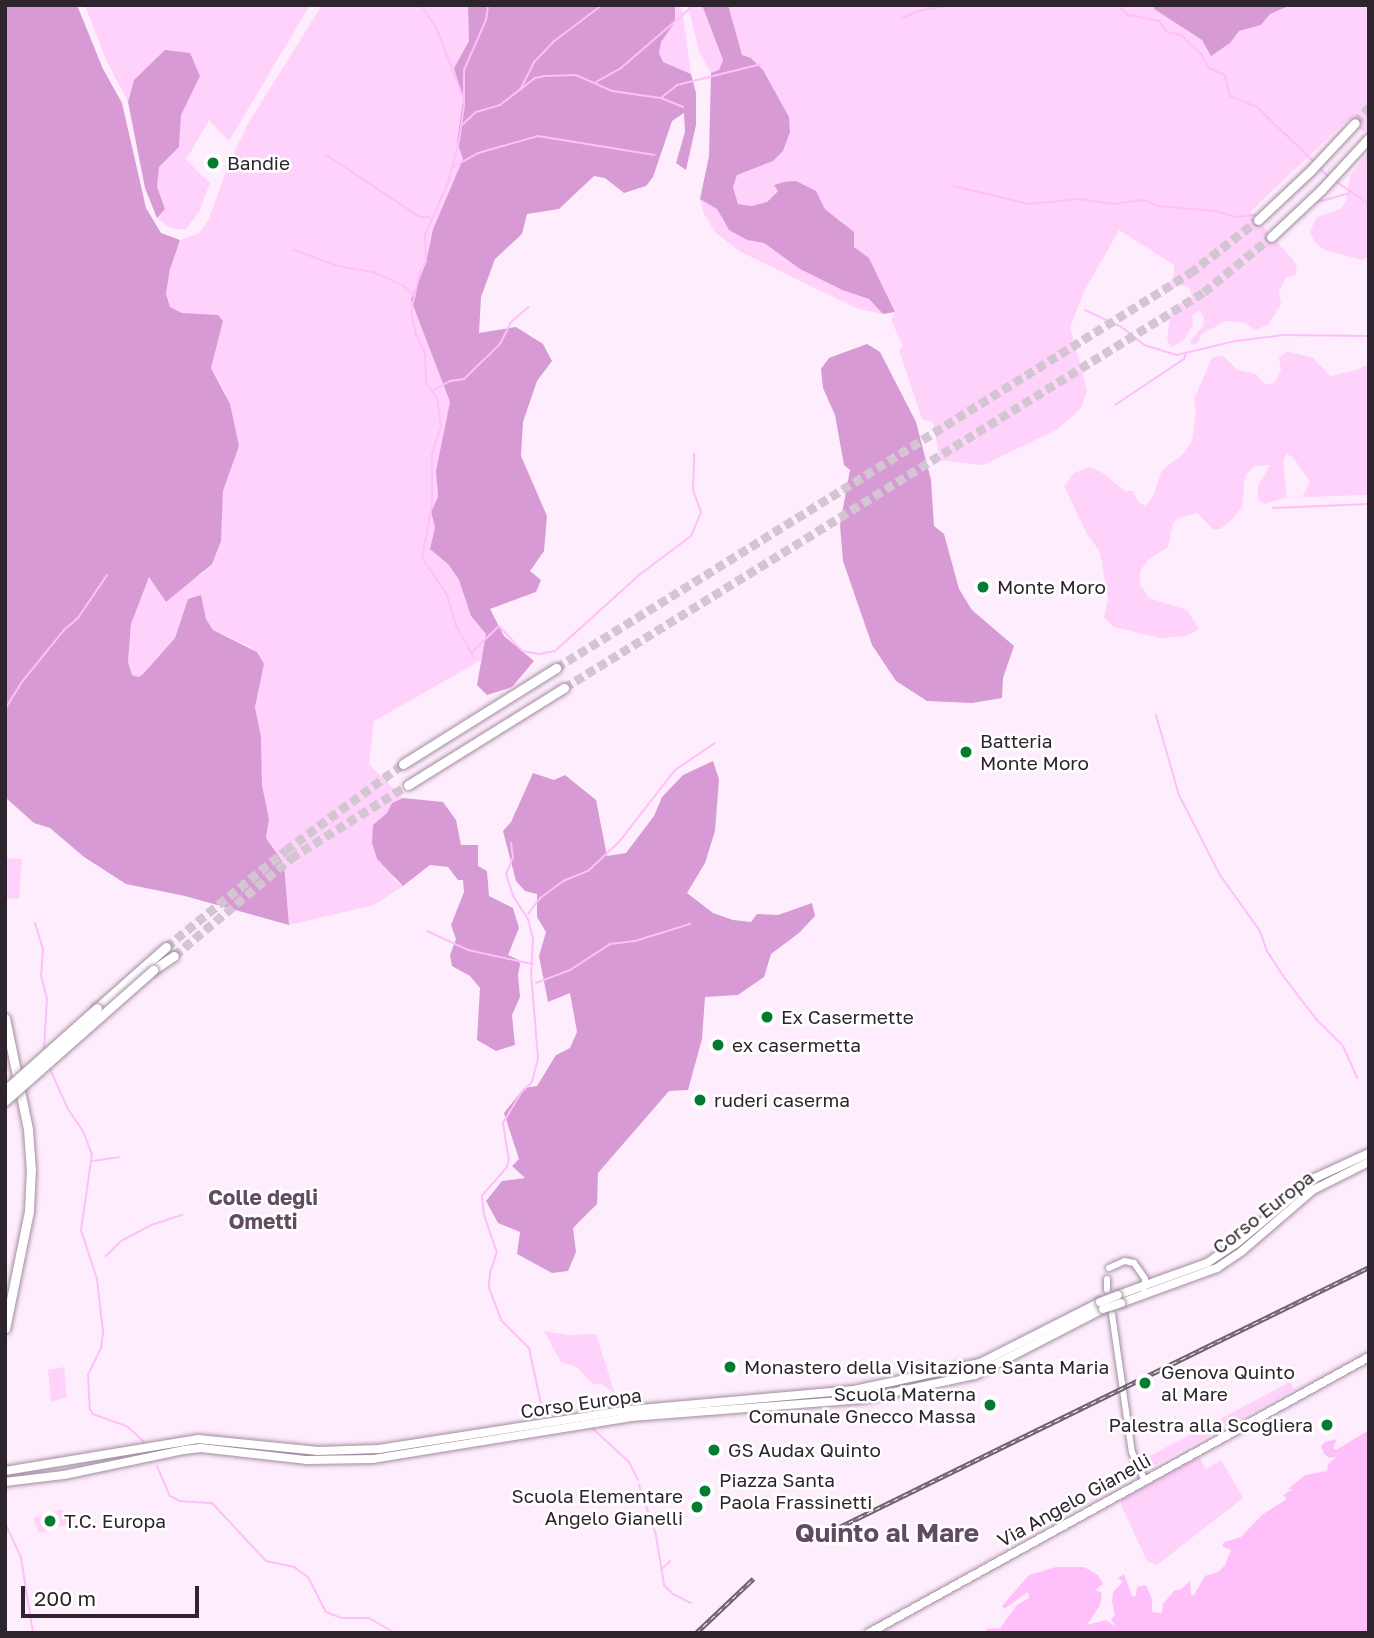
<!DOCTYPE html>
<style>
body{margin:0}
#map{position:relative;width:1374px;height:1638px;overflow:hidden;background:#feedfc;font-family:"Golos Text",sans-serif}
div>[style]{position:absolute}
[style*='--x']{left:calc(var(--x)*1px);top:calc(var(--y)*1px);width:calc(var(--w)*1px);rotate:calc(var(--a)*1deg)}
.green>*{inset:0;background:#fed2fb}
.forest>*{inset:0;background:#d79ad4}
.water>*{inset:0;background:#febffa}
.stream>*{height:2px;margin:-1px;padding:0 1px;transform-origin:1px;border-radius:1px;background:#febffa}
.motorway-tunnel>*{height:9px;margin-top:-4.5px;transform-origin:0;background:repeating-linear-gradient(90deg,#d4c5d3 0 9px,transparent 0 13.5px)}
.roads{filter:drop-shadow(0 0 2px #a38ba2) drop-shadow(0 0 2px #a38ba2)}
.tertiary>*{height:6px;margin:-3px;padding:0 3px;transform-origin:3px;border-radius:3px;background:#fff}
.primary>*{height:8px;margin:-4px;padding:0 4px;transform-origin:4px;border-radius:4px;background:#fff}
.motorway>*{height:9px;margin:-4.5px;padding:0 4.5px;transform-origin:4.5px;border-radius:4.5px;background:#fff}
.rail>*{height:4.5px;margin-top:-2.25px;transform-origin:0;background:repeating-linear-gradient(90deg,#fff 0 5px,#6e626d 0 10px);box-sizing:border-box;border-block:2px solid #6e626d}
.bridges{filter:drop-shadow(0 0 2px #a38ba2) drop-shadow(0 0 2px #a38ba2)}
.primary-bridge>*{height:8px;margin:-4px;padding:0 4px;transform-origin:4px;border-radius:4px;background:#fff}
.motorway-bridge>*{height:9px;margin:-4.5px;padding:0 4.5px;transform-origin:4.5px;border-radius:4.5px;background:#fff}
.dots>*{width:19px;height:19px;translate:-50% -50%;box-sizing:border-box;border:4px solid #fff;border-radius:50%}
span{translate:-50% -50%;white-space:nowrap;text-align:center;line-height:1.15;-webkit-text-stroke:5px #fff;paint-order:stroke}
.poi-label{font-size:19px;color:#2e242d}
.left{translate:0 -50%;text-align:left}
.right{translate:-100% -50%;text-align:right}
.street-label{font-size:19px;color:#2e242d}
.neighbourhood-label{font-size:21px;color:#614b60;font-weight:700}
.district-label{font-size:26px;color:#614b60;font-weight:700}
.frame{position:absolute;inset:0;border:7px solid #2e242d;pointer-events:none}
.scale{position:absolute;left:21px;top:1586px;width:178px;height:32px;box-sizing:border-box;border:4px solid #2e242d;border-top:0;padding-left:9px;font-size:21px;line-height:24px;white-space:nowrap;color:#2e242d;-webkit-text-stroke:5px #fff;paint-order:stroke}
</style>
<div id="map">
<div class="green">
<div style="clip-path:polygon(85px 5px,310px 5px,229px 141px,209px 120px,186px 160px,210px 183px,199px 212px,185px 230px,170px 228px,157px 218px,165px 209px,156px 187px,159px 167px,179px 147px,181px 114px,200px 75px,134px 80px,128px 102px,106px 60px)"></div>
<div style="clip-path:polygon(322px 5px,468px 5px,469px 41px,454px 68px,463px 100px,457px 142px,463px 159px,433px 229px,426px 263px,411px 300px,450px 402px,436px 489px,438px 497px,431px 512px,435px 527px,430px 548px,449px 565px,459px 580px,471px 616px,486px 634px,483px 659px,374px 721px,369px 764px,403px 798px,392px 803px,387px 813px,374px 825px,394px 880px,403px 886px,374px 905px,289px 925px,284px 864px,266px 838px,269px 819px,262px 785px,261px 737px,255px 707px,264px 664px,251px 647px,213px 630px,206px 619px,201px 595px,188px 599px,175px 638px,144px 673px,139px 677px,132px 675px,128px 662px,131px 624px,149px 576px,166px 602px,183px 585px,203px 573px,221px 541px,223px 491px,239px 446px,224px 390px,211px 368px,223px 320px,182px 313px,170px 307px,166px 294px,172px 258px,180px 240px,199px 233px,208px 221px,228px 166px,247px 125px)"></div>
<div style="clip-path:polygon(675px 5px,682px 8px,691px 74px,663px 62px,659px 52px,660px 42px,675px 22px)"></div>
<div style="clip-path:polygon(688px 5px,702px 5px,723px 60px,719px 70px,711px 73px,699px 52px)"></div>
<div style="clip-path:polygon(728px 5px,1154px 5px,1154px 9px,1202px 40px,1230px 43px,1239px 31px,1261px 25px,1270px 14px,1291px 5px,1369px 5px,1369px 126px,1364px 132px,1348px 119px,1250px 212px,1294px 261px,1297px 269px,1295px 275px,1286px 277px,1279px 292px,1281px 304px,1268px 325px,1255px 330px,1245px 323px,1226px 321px,1202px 334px,1198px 343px,1193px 345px,1190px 341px,1203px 326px,1204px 318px,1199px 310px,1192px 316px,1193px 324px,1184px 340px,1171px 348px,1167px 339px,1172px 308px,1192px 297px,1190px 289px,1179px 283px,1170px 292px,1164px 289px,1174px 277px,1174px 265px,1119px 230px,1085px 290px,1070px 327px,1087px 390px,1081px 408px,1058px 429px,983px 465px,940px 460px,933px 422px,922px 419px,899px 350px,903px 346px,891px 320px,895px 312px,869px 258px,854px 247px,843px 222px,825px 209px,816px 191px,774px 185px,778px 190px,767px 202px,752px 206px,738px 204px,733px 187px,737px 174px,773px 161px,783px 151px,790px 132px,789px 117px,763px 70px,751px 58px,742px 55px,738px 47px)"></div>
<div style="clip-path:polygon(1369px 151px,1369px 257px,1362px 260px,1325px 250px,1315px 243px,1310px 231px,1317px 217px,1340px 209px,1346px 201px,1350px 176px)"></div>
<div style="clip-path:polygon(700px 199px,718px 209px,723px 222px,747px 240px,764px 243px,800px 269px,841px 290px,869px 299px,883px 314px,858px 309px,739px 251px,715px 232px,704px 214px)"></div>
<div style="clip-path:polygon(1287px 351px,1313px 358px,1330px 376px,1356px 370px,1369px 364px,1369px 495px,1302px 497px,1310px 482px,1293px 457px,1287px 454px,1283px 460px,1287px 497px,1265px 504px,1258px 500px,1258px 486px,1270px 465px,1254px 466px,1245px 476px,1242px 506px,1232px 520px,1220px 529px,1213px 529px,1197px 513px,1179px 518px,1173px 523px,1168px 547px,1147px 561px,1140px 571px,1140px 584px,1149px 598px,1187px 610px,1199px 629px,1186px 636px,1160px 638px,1114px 627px,1104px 618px,1108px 600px,1100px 552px,1087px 534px,1064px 486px,1074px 473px,1090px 467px,1103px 473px,1125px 491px,1133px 491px,1138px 502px,1145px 506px,1153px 497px,1162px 470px,1185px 453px,1192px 440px,1196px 414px,1194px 399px,1212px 358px,1222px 355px,1238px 370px,1256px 374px,1266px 385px,1275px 382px,1281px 371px,1279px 358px)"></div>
<div style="clip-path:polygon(5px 858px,22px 859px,19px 899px,5px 898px)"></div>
<div style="clip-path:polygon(544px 1331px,568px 1335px,596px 1334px,615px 1394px,600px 1383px,594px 1385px,577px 1367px,561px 1362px)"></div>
<div style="clip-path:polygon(64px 1367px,67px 1397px,51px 1402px,48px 1370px)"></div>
<div style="clip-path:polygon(1290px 1382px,1294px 1389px,1151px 1467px,1146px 1458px)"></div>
<div style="clip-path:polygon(1199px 1457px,1206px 1469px,1221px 1460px,1243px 1498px,1157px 1565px,1147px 1561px,1121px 1505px,1121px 1499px)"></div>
<div style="clip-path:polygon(62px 1509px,68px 1524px,39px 1533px,33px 1518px)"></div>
</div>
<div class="forest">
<div style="clip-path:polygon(5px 5px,77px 5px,103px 69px,122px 103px,146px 208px,161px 233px,180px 240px,170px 269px,166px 294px,170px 307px,182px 313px,218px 315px,223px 321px,211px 368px,230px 404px,239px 446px,223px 491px,221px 541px,212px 564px,166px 602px,149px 577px,131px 624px,128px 662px,132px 675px,139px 677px,144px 673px,175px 638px,188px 599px,201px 595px,206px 619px,213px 630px,257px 652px,264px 664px,255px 707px,261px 737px,262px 785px,269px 819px,266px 838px,284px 864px,289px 925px,185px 896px,126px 884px,84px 857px,50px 828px,34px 823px,6px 798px)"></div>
<div style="clip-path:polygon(468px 5px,675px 5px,675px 22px,661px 42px,659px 53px,663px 62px,691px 74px,696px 93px,696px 125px,686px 170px,676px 163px,685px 132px,684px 113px,672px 121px,653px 177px,646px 186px,624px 193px,605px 178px,594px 176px,559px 209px,527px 214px,522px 234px,495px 259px,481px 297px,479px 333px,516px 327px,543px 344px,552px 361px,537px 381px,523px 422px,521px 456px,547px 516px,544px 551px,530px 571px,541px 580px,536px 592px,490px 609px,504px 636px,534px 661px,512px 687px,487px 695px,477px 685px,486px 634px,471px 616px,459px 580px,449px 565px,430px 549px,435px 527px,431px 512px,438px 497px,436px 471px,450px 402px,411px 300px,426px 263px,433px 229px,463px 159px,457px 142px,463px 100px,454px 68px,469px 41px)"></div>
<div style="clip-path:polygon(702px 5px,728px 5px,742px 55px,751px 58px,763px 70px,789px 117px,790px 132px,783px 151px,773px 161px,737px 175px,733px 187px,738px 204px,752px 206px,767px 202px,778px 191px,774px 185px,784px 182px,796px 181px,816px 191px,825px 209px,854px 232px,854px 247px,869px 258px,895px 312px,883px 314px,869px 299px,842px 290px,800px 269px,764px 243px,747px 240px,729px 230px,717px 209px,700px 199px,709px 156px,711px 73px,719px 70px,723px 60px)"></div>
<div style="clip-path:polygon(1154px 5px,1291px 5px,1270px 14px,1261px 25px,1239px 31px,1230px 43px,1211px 56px,1202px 40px,1154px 9px)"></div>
<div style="clip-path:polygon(165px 50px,190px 53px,200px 76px,181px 115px,179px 147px,159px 167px,157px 187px,165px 209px,157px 218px,145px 188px,128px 102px,134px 80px)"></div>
<div style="clip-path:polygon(867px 344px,880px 352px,916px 422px,931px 480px,934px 526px,944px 534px,959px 589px,972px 610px,1014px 646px,1003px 678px,1002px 698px,972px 703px,927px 701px,896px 681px,872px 645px,843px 561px,840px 525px,850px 470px,844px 465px,835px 415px,823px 388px,821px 369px,829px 358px)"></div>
<div style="clip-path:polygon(713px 761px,719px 779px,715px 831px,705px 863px,687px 893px,713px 913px,733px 920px,751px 922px,757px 914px,778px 915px,812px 903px,815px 916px,799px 933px,771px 954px,764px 977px,738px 995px,705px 997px,702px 1039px,688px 1090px,669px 1091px,598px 1173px,597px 1204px,573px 1228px,576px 1252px,568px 1271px,552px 1273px,517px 1254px,520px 1232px,498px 1223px,486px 1201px,502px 1181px,525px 1178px,512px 1166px,519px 1159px,504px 1113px,524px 1088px,537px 1086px,556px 1055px,570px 1048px,577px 1032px,570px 993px,548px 1002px,539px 956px,546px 932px,537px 917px,537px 894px,525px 891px,516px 881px,503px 831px,511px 822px,533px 773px,554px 780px,565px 775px,596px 800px,607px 856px,626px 853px,654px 816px,662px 797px,683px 775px)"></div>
<div style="clip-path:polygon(403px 798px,443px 802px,456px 820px,461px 845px,478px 845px,478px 866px,487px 871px,489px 896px,513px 908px,519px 928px,508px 955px,519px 960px,520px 965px,518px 975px,520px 997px,512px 1015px,515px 1045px,496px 1051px,477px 1040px,480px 988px,470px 976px,452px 966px,450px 955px,456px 939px,451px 925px,464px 892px,463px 880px,458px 880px,448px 867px,430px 865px,403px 886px,377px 859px,372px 843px,373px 825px,387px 813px,392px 803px)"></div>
</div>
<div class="water">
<div style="clip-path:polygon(1369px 1430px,1369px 1633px,987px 1633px,986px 1629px,1000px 1628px,1017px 1605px,1029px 1598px,1028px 1592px,1004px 1609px,1002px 1606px,1029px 1575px,1056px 1567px,1084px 1567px,1098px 1575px,1103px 1584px,1095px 1590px,1102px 1593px,1100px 1605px,1087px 1625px,1106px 1620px,1116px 1627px,1111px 1619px,1115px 1615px,1112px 1602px,1113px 1592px,1123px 1582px,1118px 1578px,1124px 1574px,1132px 1596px,1136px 1596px,1137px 1587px,1146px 1585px,1152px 1599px,1152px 1612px,1162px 1613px,1163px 1604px,1175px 1590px,1180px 1590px,1190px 1581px,1191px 1595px,1194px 1595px,1205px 1576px,1218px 1572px,1225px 1565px,1231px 1550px,1222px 1546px,1224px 1542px,1241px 1537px,1263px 1514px,1287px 1499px,1283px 1495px,1293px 1489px,1287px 1490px,1305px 1475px,1327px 1471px,1328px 1464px,1336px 1457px,1329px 1458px,1324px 1454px,1321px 1446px,1325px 1442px,1337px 1439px,1333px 1448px,1336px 1450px)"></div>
</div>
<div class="stream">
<div style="--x:421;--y:5;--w:27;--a:56"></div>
<div style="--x:436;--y:27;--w:75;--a:68.9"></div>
<div style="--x:1118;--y:5;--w:14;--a:45"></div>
<div style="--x:1128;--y:15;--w:32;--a:11"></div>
<div style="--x:1159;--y:21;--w:14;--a:54"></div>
<div style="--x:1167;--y:32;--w:14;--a:12"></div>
<div style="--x:1181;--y:35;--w:28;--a:44"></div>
<div style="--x:1201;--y:54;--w:16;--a:60"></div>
<div style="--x:1209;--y:68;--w:17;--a:24"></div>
<div style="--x:1225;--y:75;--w:22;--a:77"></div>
<div style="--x:1230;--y:96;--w:29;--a:22"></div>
<div style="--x:1257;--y:107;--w:78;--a:44"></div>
<div style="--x:902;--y:18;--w:22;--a:-22"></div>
<div style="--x:922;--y:10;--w:31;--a:-9"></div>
<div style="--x:596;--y:82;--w:29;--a:-29"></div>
<div style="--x:621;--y:68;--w:96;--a:-40.8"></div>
<div style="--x:520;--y:90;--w:31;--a:-63"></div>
<div style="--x:534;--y:62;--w:28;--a:-46"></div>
<div style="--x:553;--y:42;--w:61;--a:-37.1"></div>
<div style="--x:661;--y:98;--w:21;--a:-39"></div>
<div style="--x:677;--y:85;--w:87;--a:-14"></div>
<div style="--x:462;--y:125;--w:19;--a:-43"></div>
<div style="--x:476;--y:112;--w:25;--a:-16"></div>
<div style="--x:500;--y:105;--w:44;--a:-37.6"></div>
<div style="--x:535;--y:78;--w:10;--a:-11"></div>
<div style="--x:545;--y:76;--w:31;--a:-2"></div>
<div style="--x:576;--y:75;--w:39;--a:24"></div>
<div style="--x:612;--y:91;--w:49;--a:8.1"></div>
<div style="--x:661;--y:98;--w:24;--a:22"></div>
<div style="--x:326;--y:155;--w:113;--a:33.4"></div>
<div style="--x:420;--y:217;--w:9;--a:0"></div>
<div style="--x:453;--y:167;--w:29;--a:-29"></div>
<div style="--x:478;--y:153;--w:62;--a:-15.8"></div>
<div style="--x:538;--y:136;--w:118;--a:9.3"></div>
<div style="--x:1319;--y:168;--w:12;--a:42"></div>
<div style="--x:1335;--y:181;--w:41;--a:34.1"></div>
<div style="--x:953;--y:186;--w:78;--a:13.3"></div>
<div style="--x:1029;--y:204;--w:51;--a:-5.6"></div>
<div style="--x:1080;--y:199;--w:32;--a:9"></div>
<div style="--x:1112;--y:204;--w:32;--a:-7"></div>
<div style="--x:1144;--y:200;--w:15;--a:23"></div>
<div style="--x:1158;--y:206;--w:57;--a:5"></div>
<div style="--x:1215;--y:211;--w:22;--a:16"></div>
<div style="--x:1236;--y:217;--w:20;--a:-6"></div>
<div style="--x:1318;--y:202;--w:32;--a:-16"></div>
<div style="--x:294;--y:250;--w:47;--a:20"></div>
<div style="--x:338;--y:266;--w:36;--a:10"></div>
<div style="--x:373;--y:272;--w:34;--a:24"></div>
<div style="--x:404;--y:286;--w:15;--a:42"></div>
<div style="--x:1085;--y:310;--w:38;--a:25"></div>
<div style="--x:1120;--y:326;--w:31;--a:38"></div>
<div style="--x:1144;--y:345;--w:34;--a:17"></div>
<div style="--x:1177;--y:355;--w:60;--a:-13.6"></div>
<div style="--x:1235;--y:341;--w:48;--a:-7.1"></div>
<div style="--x:1283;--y:335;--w:86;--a:0.7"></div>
<div style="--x:432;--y:391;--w:21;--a:-29"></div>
<div style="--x:450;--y:381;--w:14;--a:-8"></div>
<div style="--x:464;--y:379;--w:50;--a:-44.2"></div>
<div style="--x:500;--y:344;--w:25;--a:-63"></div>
<div style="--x:511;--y:322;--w:23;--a:-41"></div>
<div style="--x:1115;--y:405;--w:83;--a:-33.7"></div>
<div style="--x:1184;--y:359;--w:6;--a:-72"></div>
<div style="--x:1273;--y:508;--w:96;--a:-2.4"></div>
<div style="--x:472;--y:652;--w:37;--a:-44"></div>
<div style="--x:499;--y:626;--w:34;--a:47"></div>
<div style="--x:522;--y:651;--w:17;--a:10"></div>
<div style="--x:539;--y:654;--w:16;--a:-11"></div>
<div style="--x:555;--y:651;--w:113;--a:-42.1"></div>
<div style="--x:639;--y:575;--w:65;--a:-36.9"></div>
<div style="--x:691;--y:536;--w:26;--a:-67"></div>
<div style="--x:701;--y:512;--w:23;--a:-110"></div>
<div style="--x:693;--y:490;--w:36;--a:-88"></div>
<div style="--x:474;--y:658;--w:37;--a:-119"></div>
<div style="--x:456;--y:626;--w:32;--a:-106"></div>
<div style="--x:447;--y:595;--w:45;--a:-124"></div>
<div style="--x:422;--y:558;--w:54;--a:-79.3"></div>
<div style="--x:432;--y:505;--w:51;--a:-90"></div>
<div style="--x:432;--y:454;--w:29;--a:-72"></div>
<div style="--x:441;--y:426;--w:28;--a:-98"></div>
<div style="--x:437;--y:398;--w:19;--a:-125"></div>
<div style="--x:426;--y:382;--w:28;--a:-92"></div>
<div style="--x:425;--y:354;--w:21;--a:-115"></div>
<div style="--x:416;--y:335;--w:25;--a:-102"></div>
<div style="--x:411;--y:311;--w:40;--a:-77"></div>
<div style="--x:420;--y:272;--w:13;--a:-61"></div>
<div style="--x:426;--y:261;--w:26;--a:-92"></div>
<div style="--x:425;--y:235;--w:57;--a:-66.1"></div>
<div style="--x:448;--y:183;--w:43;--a:-75.3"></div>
<div style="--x:459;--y:141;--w:35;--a:-82"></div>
<div style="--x:464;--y:106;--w:36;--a:-90"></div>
<div style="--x:464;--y:70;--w:55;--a:-66.3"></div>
<div style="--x:486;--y:20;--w:15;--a:-82"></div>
<div style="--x:5;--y:709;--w:31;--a:-58"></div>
<div style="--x:21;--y:683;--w:68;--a:-50.9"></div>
<div style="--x:64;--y:630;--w:18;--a:-41"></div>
<div style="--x:78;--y:618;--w:52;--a:-56"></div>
<div style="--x:1156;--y:715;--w:83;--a:74"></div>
<div style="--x:1179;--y:795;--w:90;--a:62.9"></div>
<div style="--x:1220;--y:875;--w:69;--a:54.5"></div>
<div style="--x:1260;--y:931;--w:21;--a:71"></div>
<div style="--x:1267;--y:951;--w:31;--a:57"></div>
<div style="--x:1284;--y:977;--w:53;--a:52.7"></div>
<div style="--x:1316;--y:1019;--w:38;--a:45"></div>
<div style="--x:1343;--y:1046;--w:35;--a:66"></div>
<div style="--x:511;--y:843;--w:14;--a:82"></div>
<div style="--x:513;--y:857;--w:18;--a:112"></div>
<div style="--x:506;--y:874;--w:23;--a:72"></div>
<div style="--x:513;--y:896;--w:27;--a:57"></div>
<div style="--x:528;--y:919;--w:21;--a:76"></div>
<div style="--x:533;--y:939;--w:34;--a:93"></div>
<div style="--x:531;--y:973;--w:86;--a:85.3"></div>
<div style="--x:538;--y:1059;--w:24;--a:105"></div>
<div style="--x:532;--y:1082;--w:16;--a:135"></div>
<div style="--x:521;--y:1093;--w:35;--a:121"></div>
<div style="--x:503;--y:1123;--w:36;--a:81"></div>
<div style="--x:509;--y:1159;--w:8;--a:104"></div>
<div style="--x:507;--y:1167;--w:38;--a:131"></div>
<div style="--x:482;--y:1196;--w:19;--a:84"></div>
<div style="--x:484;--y:1215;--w:39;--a:71"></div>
<div style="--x:497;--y:1252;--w:21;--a:109"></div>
<div style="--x:490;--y:1272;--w:16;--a:94"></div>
<div style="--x:489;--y:1288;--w:34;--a:69"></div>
<div style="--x:501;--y:1320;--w:40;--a:45"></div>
<div style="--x:529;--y:1348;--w:57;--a:77.9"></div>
<div style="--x:541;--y:1404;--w:7;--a:45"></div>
<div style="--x:546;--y:1409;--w:26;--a:9"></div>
<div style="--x:528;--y:914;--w:20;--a:-53"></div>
<div style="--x:540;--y:898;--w:29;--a:-36"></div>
<div style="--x:563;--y:881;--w:27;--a:-22"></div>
<div style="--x:588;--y:871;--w:42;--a:-43.1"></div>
<div style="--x:619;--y:842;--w:91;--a:-52.1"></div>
<div style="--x:675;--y:770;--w:48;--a:-34"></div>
<div style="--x:35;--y:923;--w:27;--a:73"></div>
<div style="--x:43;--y:949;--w:26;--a:94"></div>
<div style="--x:41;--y:975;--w:25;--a:76"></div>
<div style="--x:47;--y:999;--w:49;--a:93.5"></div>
<div style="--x:427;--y:931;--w:45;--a:24.9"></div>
<div style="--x:468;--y:950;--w:66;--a:12.3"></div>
<div style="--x:536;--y:983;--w:36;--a:-21"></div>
<div style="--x:570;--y:970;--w:48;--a:-33"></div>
<div style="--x:610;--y:944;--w:25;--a:-7"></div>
<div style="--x:635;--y:941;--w:58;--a:-17.2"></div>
<div style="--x:49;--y:1067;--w:46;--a:65.7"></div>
<div style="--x:68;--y:1109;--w:27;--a:56"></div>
<div style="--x:83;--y:1131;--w:25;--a:69"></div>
<div style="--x:92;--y:1154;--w:77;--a:98.2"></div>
<div style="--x:81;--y:1230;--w:52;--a:71.9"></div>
<div style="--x:97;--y:1279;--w:53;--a:83.5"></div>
<div style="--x:103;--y:1332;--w:16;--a:97"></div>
<div style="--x:101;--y:1348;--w:30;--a:116"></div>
<div style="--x:88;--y:1375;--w:34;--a:87"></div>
<div style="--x:90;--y:1409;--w:6;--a:59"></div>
<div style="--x:93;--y:1414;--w:37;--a:20"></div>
<div style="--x:128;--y:1427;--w:22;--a:43"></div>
<div style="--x:92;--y:1161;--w:27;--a:-8"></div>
<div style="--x:106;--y:1256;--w:21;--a:-45"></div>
<div style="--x:121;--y:1241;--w:34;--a:-28"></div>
<div style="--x:151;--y:1225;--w:33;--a:-18"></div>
<div style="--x:592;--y:1428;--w:50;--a:42.6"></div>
<div style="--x:629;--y:1462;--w:20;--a:63"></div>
<div style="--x:149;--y:1452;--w:1;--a:45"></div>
<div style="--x:157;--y:1466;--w:33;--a:67"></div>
<div style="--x:170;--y:1496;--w:11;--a:27"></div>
<div style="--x:180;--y:1501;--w:32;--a:4"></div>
<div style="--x:212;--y:1503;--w:79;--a:47"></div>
<div style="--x:266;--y:1561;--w:29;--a:12"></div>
<div style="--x:294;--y:1567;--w:17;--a:36"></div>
<div style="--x:308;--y:1577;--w:39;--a:63"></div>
<div style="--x:326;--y:1612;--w:17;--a:21"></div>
<div style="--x:342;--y:1618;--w:27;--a:0"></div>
<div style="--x:369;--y:1618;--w:30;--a:30"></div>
<div style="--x:639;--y:1485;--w:53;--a:71.2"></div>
<div style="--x:656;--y:1535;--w:51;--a:80.9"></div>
<div style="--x:664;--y:1585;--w:13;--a:45"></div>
<div style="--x:673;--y:1594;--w:20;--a:27"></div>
<div style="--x:5;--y:1523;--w:38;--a:65"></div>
<div style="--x:21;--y:1558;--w:76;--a:80.9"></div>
<div style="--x:661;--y:1570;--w:13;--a:-45"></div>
</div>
<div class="motorway-tunnel">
<div style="--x:1355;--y:123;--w:21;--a:-49"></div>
<div style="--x:556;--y:668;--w:747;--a:-31.92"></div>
<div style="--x:1190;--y:273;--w:86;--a:-37.9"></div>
<div style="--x:564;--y:688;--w:753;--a:-31.75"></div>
<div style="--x:1204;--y:292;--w:87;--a:-39.4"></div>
<div style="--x:166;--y:947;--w:154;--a:-38.9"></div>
<div style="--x:286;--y:850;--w:145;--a:-36.3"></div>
<div style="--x:174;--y:956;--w:153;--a:-39.9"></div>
<div style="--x:291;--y:858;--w:138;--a:-32"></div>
</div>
<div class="roads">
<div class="tertiary">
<div style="--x:1109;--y:1268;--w:17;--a:-24"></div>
<div style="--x:1125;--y:1261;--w:9;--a:13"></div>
<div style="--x:1134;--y:1263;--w:19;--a:55"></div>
<div style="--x:1145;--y:1279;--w:10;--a:96"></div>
<div style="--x:1107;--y:1279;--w:11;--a:90"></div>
<div style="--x:1112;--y:1314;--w:139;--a:81.8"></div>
<div style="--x:1132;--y:1452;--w:30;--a:66"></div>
</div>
<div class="primary">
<div style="--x:1118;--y:1295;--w:95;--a:-19.8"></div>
<div style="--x:1207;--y:1263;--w:36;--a:-34"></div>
<div style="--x:1237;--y:1243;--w:102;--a:-39.8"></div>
<div style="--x:1315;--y:1178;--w:60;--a:-24.8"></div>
<div style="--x:1121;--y:1303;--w:102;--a:-20"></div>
<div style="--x:1217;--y:1268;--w:30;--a:-34"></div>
<div style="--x:1242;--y:1251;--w:94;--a:-40.7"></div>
<div style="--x:1313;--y:1190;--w:63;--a:-26.6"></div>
<div style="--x:5;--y:1471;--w:196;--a:-9.4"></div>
<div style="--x:198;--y:1439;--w:121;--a:5.7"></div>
<div style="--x:318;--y:1451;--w:61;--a:-1.9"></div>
<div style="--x:379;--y:1449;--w:253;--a:-8.9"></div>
<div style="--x:629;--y:1410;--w:226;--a:-5.1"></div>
<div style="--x:854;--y:1390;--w:129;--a:-12.1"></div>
<div style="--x:980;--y:1363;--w:135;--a:-26.9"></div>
<div style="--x:5;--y:1482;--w:59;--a:-6.8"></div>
<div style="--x:64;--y:1475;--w:123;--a:-11.8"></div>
<div style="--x:184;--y:1450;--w:17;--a:-7"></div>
<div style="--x:201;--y:1448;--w:107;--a:6.5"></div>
<div style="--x:307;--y:1460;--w:66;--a:-0.9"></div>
<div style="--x:373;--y:1459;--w:261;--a:-9.2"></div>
<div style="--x:631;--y:1417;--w:233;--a:-4.4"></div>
<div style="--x:863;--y:1399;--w:115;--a:-12.1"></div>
<div style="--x:975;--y:1375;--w:144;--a:-27.3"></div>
<div style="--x:869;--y:1633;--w:571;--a:-28.9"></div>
</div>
<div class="motorway">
<div style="--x:1258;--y:220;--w:73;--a:-43.3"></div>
<div style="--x:1311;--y:170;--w:64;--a:-46.9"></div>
<div style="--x:1271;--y:237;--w:69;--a:-43.2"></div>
<div style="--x:1321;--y:190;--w:71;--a:-47.3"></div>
<div style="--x:403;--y:764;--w:181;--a:-32.1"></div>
<div style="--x:408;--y:785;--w:184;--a:-31.9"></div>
<div style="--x:153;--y:970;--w:25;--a:-34"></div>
<div style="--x:97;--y:1008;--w:92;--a:-41.5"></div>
<div style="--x:5;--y:1018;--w:113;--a:78.3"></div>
<div style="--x:28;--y:1129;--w:39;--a:86"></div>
<div style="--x:31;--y:1168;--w:43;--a:92.7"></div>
<div style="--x:29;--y:1211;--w:120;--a:101.5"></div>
</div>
</div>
<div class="rail">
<div style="--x:813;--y:1540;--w:619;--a:-26.15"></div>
<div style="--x:696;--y:1633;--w:79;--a:-43.5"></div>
</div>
<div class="bridges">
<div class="primary-bridge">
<div style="--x:1100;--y:1302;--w:19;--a:-21"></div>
<div style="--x:1103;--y:1309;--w:19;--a:-18"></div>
</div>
<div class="motorway-bridge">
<div style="--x:5;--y:1090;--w:123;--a:-41.7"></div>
<div style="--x:5;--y:1101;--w:198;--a:-41.5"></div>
</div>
</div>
<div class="dots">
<div style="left:213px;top:163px;background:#037b31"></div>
<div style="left:983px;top:587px;background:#037b31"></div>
<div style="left:966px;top:752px;background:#037b31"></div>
<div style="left:767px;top:1017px;background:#037b31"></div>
<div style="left:718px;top:1045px;background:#037b31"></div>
<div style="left:700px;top:1100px;background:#037b31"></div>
<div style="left:730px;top:1367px;background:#037b31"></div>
<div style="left:1145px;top:1383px;background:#037b31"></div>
<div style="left:990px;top:1405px;background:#037b31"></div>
<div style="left:1327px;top:1425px;background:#037b31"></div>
<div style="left:714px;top:1450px;background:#037b31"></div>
<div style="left:705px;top:1491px;background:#037b31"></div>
<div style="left:697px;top:1507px;background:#037b31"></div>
<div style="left:50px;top:1521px;background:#037b31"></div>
</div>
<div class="poi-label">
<span class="left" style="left:227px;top:163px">Bandie</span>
<span class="left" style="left:997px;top:587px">Monte Moro</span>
<span class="left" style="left:980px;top:752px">Batteria<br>Monte Moro</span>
<span class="left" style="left:781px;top:1017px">Ex Casermette</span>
<span class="left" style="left:732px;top:1045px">ex casermetta</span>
<span class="left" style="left:714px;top:1100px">ruderi caserma</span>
<span class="left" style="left:744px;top:1367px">Monastero della Visitazione Santa Maria</span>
<span class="left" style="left:1161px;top:1383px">Genova Quinto<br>al Mare</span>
<span class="right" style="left:976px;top:1405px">Scuola Materna<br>Comunale Gnecco Massa</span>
<span class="right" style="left:1313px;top:1425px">Palestra alla Scogliera</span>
<span class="left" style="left:728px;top:1450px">GS Audax Quinto</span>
<span class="left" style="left:719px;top:1491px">Piazza Santa<br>Paola Frassinetti</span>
<span class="right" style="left:683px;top:1507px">Scuola Elementare<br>Angelo Gianelli</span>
<span class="left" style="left:64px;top:1521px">T.C. Europa</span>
</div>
<div class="street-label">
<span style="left:1263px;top:1212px;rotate:-38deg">Corso Europa</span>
<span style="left:581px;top:1403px;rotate:-8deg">Corso Europa</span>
<span style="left:1074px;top:1500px;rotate:-29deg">Via Angelo Gianelli</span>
</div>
<div class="neighbourhood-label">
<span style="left:263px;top:1209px">Colle degli<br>Ometti</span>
</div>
<div class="district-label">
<span style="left:887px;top:1533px">Quinto al Mare</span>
</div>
<div class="frame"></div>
<div class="scale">200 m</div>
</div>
